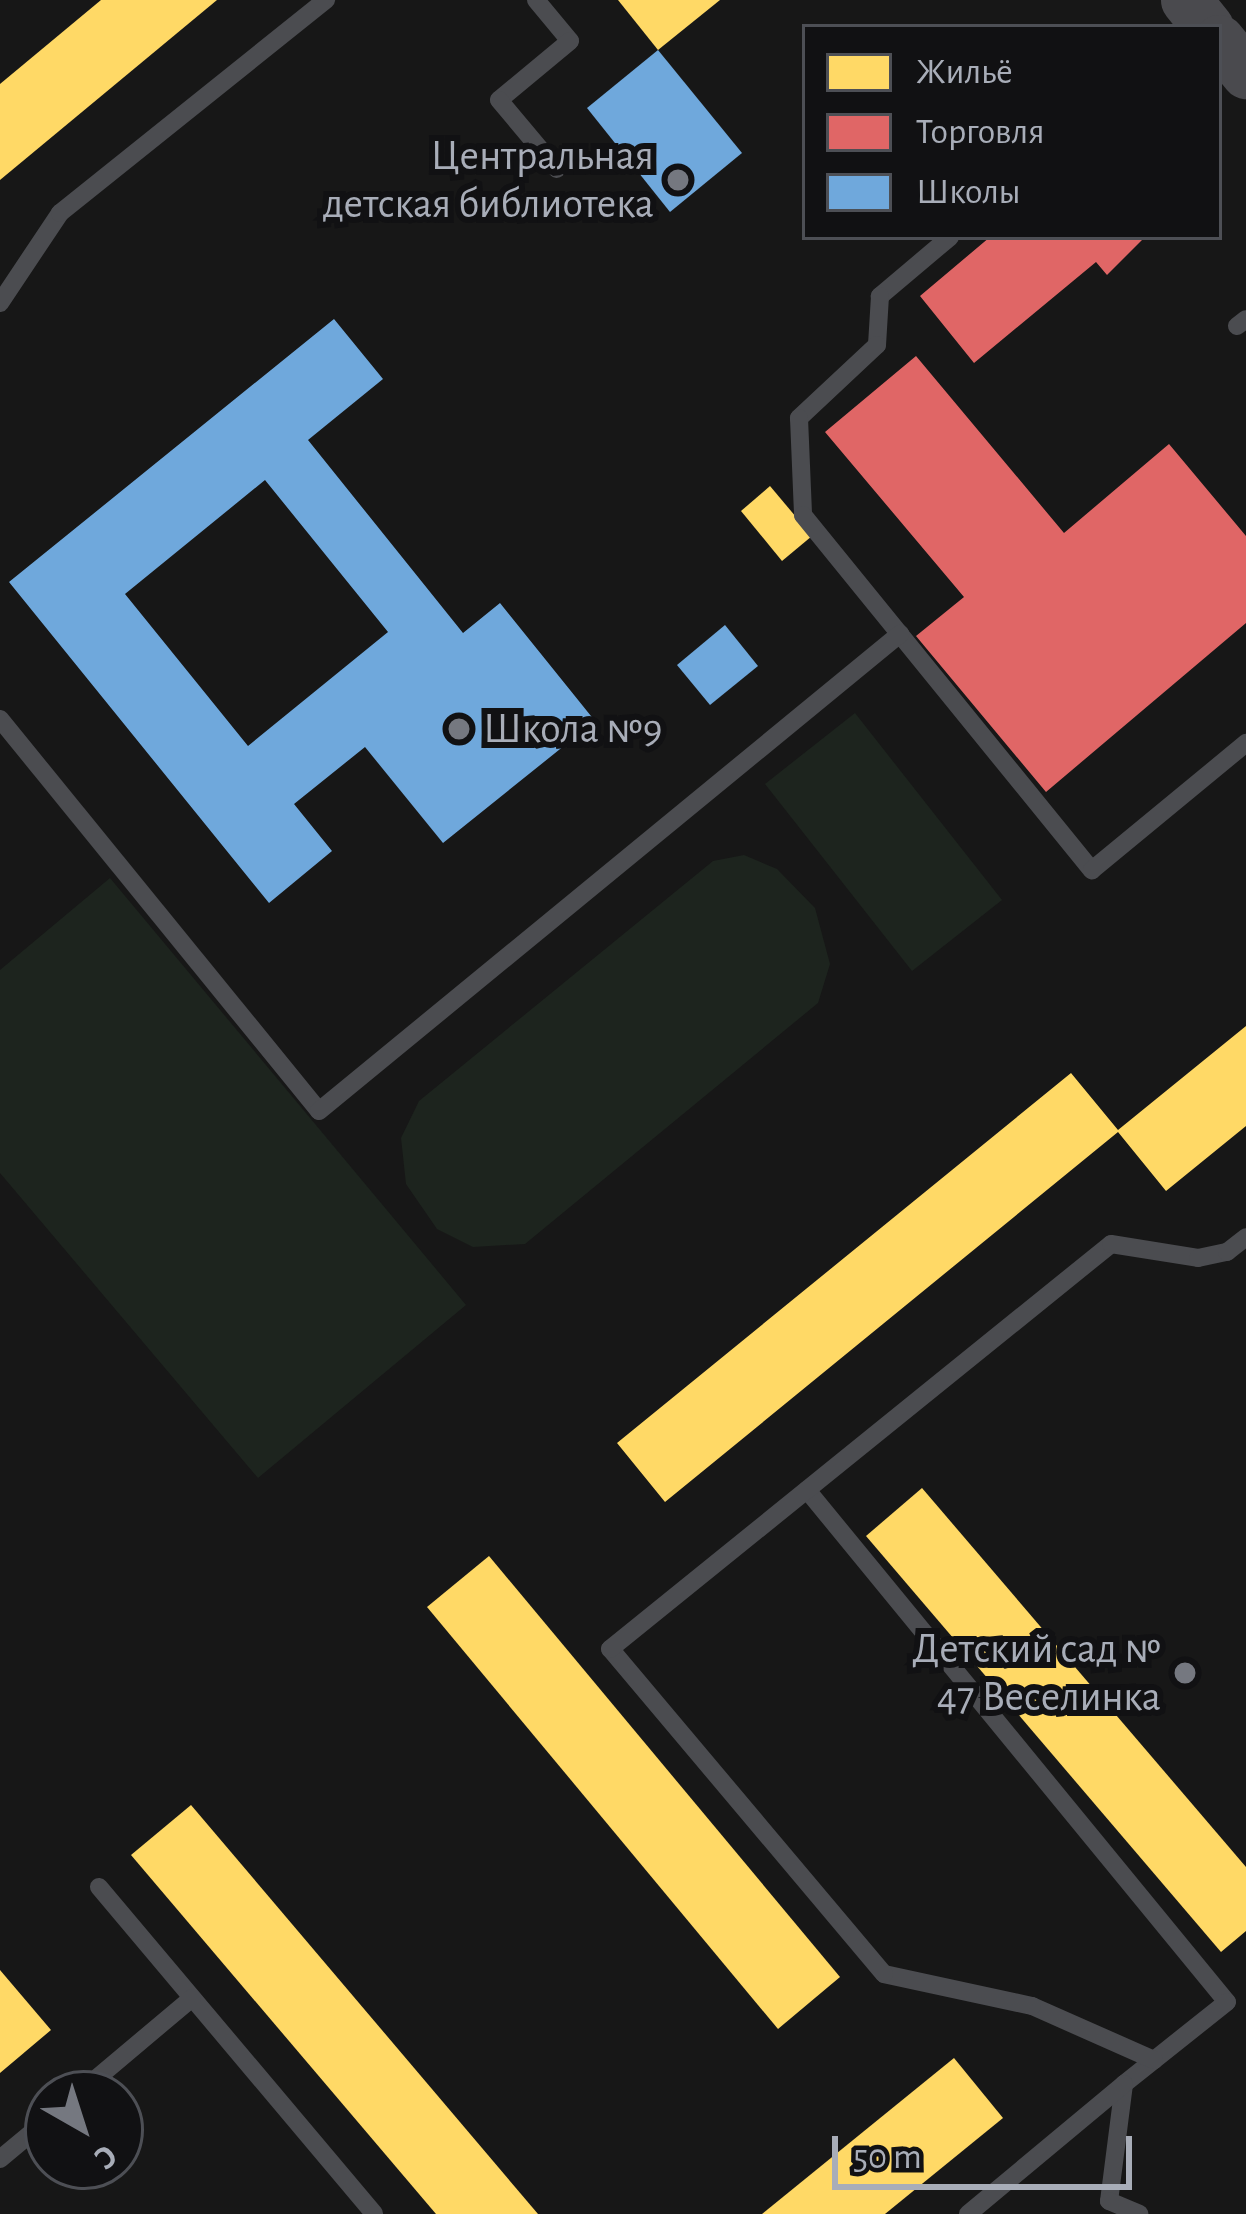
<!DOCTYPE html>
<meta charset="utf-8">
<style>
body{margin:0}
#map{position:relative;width:1246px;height:2214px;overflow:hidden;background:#171717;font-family:"Alegreya Sans",sans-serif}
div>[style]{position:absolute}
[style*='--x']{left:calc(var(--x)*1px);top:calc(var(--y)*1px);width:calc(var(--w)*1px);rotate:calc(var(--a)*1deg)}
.green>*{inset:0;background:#1d241e}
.homes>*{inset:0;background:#ffd966}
.shops>*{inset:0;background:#e06666}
.schools>*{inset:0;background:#6fa8dc}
.lane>*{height:18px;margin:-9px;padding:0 9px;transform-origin:9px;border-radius:9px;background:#4b4c50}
.secondary>*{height:51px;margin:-25.5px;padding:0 25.5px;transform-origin:25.5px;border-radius:25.5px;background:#4a4a4e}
.dots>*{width:33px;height:33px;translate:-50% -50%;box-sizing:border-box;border:6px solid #111113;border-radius:50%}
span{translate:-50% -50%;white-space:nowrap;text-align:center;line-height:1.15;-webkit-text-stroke:12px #111113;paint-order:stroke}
.poi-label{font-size:42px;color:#a8adb8}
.right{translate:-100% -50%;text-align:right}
.left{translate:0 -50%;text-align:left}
.legend{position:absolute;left:802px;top:24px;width:420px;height:216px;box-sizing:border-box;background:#111113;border:3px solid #4d4f55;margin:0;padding:15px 21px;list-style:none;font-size:36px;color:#a8adb8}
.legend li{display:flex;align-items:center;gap:24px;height:60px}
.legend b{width:60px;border:3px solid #4d4f55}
.north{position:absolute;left:24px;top:2070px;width:120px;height:120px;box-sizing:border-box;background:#111113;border:3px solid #4d4f55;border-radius:50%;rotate:141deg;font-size:33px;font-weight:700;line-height:48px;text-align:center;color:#a8adb8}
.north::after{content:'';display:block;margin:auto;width:42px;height:54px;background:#757880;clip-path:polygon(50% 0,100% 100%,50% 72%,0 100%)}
.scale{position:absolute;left:832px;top:2136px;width:300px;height:54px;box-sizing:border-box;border:6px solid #a8adb8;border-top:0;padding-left:15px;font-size:36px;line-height:42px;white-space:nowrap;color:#a8adb8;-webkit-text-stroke:9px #111113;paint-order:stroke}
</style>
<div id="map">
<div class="green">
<div style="clip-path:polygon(855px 713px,1002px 900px,912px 971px,765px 784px)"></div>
<div style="clip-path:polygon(744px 855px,777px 869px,815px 908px,830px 964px,818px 1003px,525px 1244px,473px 1247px,437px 1229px,406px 1184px,401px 1138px,419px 1101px,713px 861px)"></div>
<div style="clip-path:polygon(110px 878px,466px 1305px,258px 1478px,0 1173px,0 970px)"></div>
</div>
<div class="homes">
<div style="clip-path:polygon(101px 0,217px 0,0 180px,0 84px)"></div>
<div style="clip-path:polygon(618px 0,720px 0,658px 50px)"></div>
<div style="clip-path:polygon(770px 486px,812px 536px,782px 561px,741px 511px)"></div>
<div style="clip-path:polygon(1246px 1026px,1246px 1126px,1166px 1191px,1118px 1132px,665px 1502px,617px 1443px,1071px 1073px,1118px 1130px)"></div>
<div style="clip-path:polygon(922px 1488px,1246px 1867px,1246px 1931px,1221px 1952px,866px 1536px)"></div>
<div style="clip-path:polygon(489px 1556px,840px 1977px,778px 2029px,427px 1607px)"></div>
<div style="clip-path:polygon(191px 1805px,538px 2214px,436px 2214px,131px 1855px)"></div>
<div style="clip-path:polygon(0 1970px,51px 2030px,0 2073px)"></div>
<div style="clip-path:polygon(954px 2058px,1003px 2118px,885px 2214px,762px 2214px)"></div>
</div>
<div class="shops">
<div style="clip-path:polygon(990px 237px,1145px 237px,1107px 275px,1096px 262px,974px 363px,920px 296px)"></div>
<div style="clip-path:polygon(916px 356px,1064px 533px,1169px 444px,1246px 536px,1246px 623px,1046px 792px,916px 636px,964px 597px,825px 432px)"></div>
</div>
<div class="schools">
<div style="clip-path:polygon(658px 50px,742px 153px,670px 212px,587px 108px)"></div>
<div style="clip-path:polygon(evenodd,334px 319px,383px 379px,308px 440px,463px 633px,500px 603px,595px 721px,443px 843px,365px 747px,294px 804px,332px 851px,269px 903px,9px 582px,334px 319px,265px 480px,388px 632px,248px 746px,125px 594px,265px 480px)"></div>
<div style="clip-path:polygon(725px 625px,758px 666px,710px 705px,677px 665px)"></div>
</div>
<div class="lane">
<div style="--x:536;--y:0;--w:53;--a:50.3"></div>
<div style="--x:570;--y:41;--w:92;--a:140.3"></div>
<div style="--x:499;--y:100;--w:90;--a:50"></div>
<div style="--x:950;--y:237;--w:92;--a:139.9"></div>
<div style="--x:880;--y:296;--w:49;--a:93.5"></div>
<div style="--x:877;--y:345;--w:107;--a:136.9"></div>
<div style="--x:799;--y:418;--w:97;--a:87.6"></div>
<div style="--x:803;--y:515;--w:458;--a:50.9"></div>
<div style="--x:1092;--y:870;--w:200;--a:-39.5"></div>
<div style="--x:0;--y:303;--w:108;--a:-56.3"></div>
<div style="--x:60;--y:213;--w:341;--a:-38.7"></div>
<div style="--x:1237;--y:326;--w:11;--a:-38"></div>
<div style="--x:0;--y:719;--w:505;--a:50.86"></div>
<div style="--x:319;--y:1111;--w:752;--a:-39.39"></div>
<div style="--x:807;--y:1490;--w:662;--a:50.64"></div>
<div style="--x:1227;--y:2002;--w:132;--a:141.5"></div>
<div style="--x:1124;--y:2084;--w:118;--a:97.3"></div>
<div style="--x:1109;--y:2201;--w:33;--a:23"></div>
<div style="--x:99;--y:1887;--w:427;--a:49.9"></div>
<div style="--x:1154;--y:2060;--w:133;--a:-156.1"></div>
<div style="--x:1032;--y:2006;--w:151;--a:-167.8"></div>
<div style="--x:884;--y:1974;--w:425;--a:-130.1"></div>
<div style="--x:610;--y:1649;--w:644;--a:-38.95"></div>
<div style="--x:1111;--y:1244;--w:88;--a:9.1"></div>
<div style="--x:1198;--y:1258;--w:30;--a:-12"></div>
<div style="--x:1227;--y:1252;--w:24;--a:-38"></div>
<div style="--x:78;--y:2094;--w:149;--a:-40.1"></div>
<div style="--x:0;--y:2159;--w:62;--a:-39.8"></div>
<div style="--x:968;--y:2214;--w:203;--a:-39.8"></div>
</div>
<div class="secondary">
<div style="--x:1186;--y:0;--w:35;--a:51"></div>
<div style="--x:1219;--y:40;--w:43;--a:50.7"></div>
</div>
<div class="dots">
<div style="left:678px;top:180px;background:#757880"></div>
<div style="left:459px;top:729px;background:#757880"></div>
<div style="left:1185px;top:1673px;background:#757880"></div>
</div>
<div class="poi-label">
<span class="right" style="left:654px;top:180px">Центральная<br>детская библиотека</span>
<span class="left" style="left:483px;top:729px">Школа №9</span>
<span class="right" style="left:1161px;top:1673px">Детский сад №<br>47 Веселинка</span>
</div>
<ul class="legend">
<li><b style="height:33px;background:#ffd966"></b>Жильё</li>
<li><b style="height:33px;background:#e06666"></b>Торговля</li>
<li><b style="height:33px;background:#6fa8dc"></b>Школы</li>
</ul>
<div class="north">С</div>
<div class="scale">50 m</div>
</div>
